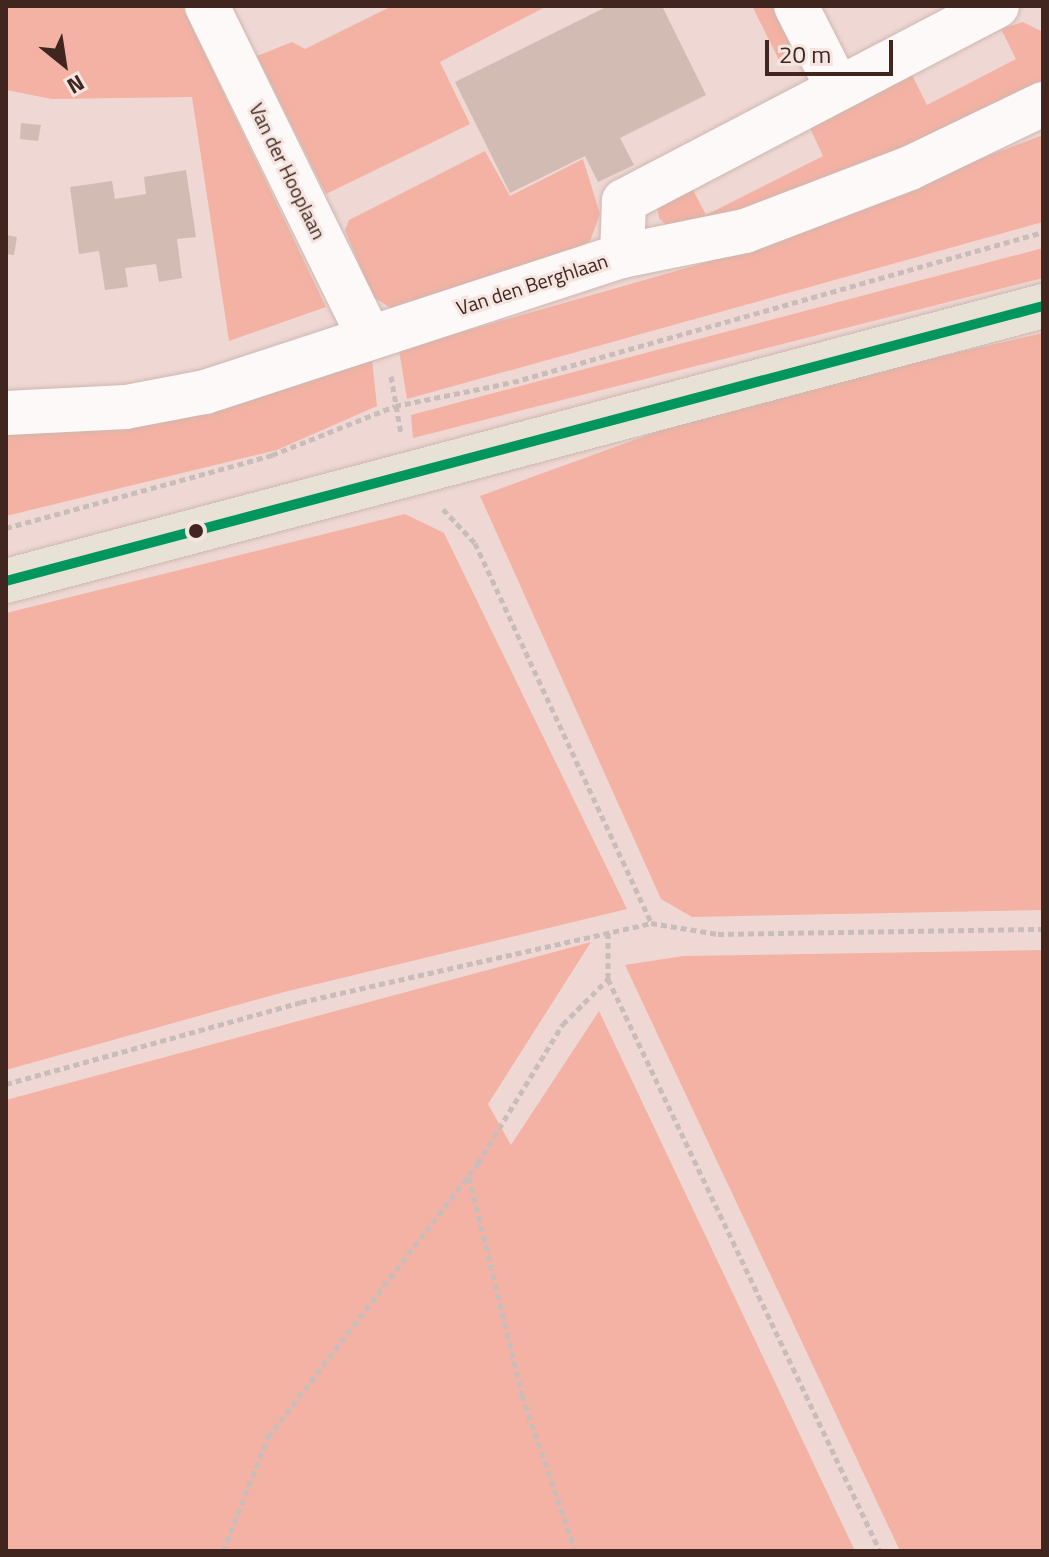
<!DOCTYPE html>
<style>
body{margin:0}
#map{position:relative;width:1049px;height:1557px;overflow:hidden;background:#efd8d3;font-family:"Titillium Web",sans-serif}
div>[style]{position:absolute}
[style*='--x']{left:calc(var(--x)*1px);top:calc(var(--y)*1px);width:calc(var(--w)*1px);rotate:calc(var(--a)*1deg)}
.green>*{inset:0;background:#f3b2a3}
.building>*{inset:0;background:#d1bbb3}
.path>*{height:5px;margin-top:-2.5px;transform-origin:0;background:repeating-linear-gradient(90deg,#c9bdbb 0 6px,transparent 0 10px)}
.roads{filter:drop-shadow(0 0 2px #ceb6b1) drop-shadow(0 0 2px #ceb6b1)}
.minor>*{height:44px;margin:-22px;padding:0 22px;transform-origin:22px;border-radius:22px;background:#fdf9f8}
.major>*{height:44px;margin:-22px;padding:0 22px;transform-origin:22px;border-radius:22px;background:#e8e1d5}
.bus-1>*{height:10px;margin:-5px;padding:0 5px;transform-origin:5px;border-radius:5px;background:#00965e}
.dots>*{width:22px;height:22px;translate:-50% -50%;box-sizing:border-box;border:4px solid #f4e5e1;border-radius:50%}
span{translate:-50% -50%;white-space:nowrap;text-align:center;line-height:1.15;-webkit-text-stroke:6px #f4e5e1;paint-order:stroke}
.street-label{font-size:20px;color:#41251f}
.frame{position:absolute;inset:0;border:8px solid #41251f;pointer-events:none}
.north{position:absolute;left:24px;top:24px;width:80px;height:80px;-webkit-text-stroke:6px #f4e5e1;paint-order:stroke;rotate:150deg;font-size:22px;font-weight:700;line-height:32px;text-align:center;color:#41251f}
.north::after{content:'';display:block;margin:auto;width:28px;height:36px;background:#41251f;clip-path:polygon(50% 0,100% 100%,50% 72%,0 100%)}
.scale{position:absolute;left:765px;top:40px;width:128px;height:36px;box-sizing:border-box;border:4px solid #41251f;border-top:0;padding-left:10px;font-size:24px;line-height:28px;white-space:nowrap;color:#41251f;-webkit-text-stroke:6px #f4e5e1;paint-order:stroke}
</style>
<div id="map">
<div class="green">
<div style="clip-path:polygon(6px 6px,182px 6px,326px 307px,229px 341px,192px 97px,52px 99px,6px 90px)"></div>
<div style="clip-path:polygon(392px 6px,547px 6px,440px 62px,470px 124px,326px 194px,257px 56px,292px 42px,305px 49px)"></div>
<div style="clip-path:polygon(752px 6px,785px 6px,803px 42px,781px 64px)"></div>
<div style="clip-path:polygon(1023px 22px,1043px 32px,1043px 82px,896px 154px,735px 217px,667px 226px,659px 218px,657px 205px,691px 186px,706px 215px,823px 156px,809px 126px,912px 75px,927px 105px,1016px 59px,1001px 29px)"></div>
<div style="clip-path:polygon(1043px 135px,1043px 222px,407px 399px,399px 350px,711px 261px)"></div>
<div style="clip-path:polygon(485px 151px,510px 196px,583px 159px,600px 214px,590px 241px,559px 258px,391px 308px,373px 297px,345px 230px,349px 220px)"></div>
<div style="clip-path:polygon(1043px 248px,1043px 278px,413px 438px,411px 415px)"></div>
<div style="clip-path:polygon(1043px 333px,1043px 910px,692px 917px,661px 899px,480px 496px,736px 403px)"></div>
<div style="clip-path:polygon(372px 360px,377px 406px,277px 450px,6px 516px,6px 424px)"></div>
<div style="clip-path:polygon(405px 514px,444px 533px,627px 909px,284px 992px,6px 1070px,6px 613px)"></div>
<div style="clip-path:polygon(591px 942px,488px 1104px,511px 1145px,599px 1011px,855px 1551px,6px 1551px,6px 1100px)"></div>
<div style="clip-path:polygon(1043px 950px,1043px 1551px,900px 1551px,625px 965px,683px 956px)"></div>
</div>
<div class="building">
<div style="clip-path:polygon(608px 6px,662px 6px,706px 95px,620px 138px,634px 165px,598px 182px,585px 156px,510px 193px,455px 82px)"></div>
<div style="clip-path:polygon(21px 123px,41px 125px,38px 141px,20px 139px)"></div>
<div style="clip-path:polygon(186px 170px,196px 237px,177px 239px,182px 278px,159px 282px,156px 264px,125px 268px,128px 287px,105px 290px,99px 251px,79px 254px,70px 187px,112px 181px,115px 199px,146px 194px,144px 177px)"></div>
<div style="clip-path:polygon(6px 235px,17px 237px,14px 255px,6px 254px)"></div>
</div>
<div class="path">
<div style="--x:391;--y:376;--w:59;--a:80.2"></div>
<div style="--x:443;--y:509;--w:47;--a:46.7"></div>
<div style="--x:475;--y:543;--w:419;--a:65.1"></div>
<div style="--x:6;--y:528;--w:276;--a:-15.3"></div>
<div style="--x:272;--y:455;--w:132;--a:-21.7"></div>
<div style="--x:395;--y:406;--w:120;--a:-11.5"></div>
<div style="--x:513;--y:382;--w:551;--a:-15.8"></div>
<div style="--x:608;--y:932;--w:47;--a:90"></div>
<div style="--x:608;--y:979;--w:633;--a:64.57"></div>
<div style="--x:6;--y:1084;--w:306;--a:-15.5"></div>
<div style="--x:301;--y:1002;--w:359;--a:-12.7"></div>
<div style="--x:651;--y:923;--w:68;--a:9.3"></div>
<div style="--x:718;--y:934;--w:325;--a:-0.9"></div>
<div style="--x:469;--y:1177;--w:224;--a:76.3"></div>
<div style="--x:522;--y:1395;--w:165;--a:71.2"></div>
<div style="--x:223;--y:1551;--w:123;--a:-68.5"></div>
<div style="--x:268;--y:1437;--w:345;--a:-52.5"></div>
<div style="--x:478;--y:1163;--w:163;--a:-58.6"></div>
<div style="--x:563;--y:1024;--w:64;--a:-45"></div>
</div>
<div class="roads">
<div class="minor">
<div style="--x:207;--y:6;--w:369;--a:63.9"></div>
<div style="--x:796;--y:6;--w:89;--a:63.1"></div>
<div style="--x:622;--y:256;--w:55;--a:-87.9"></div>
<div style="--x:624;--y:201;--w:421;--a:-27.6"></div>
<div style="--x:6;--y:413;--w:120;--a:-2.9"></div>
<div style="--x:126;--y:407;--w:80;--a:-10.8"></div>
<div style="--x:205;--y:392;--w:439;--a:-18.1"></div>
<div style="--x:622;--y:256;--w:126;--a:-11.5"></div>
<div style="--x:745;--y:231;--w:177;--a:-20.9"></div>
<div style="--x:910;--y:168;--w:148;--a:-25.7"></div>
</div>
<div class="major">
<div style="--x:6;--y:581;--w:1073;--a:-14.85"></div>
</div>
</div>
<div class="bus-1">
<div style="--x:6;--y:581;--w:1073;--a:-14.85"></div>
</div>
<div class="dots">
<div style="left:196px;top:531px;background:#41251f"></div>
</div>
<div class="street-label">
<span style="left:288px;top:171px;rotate:64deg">Van der Hooplaan</span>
<span style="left:532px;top:284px;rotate:-18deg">Van den Berghlaan</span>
</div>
<div class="frame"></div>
<div class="north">N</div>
<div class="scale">20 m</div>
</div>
